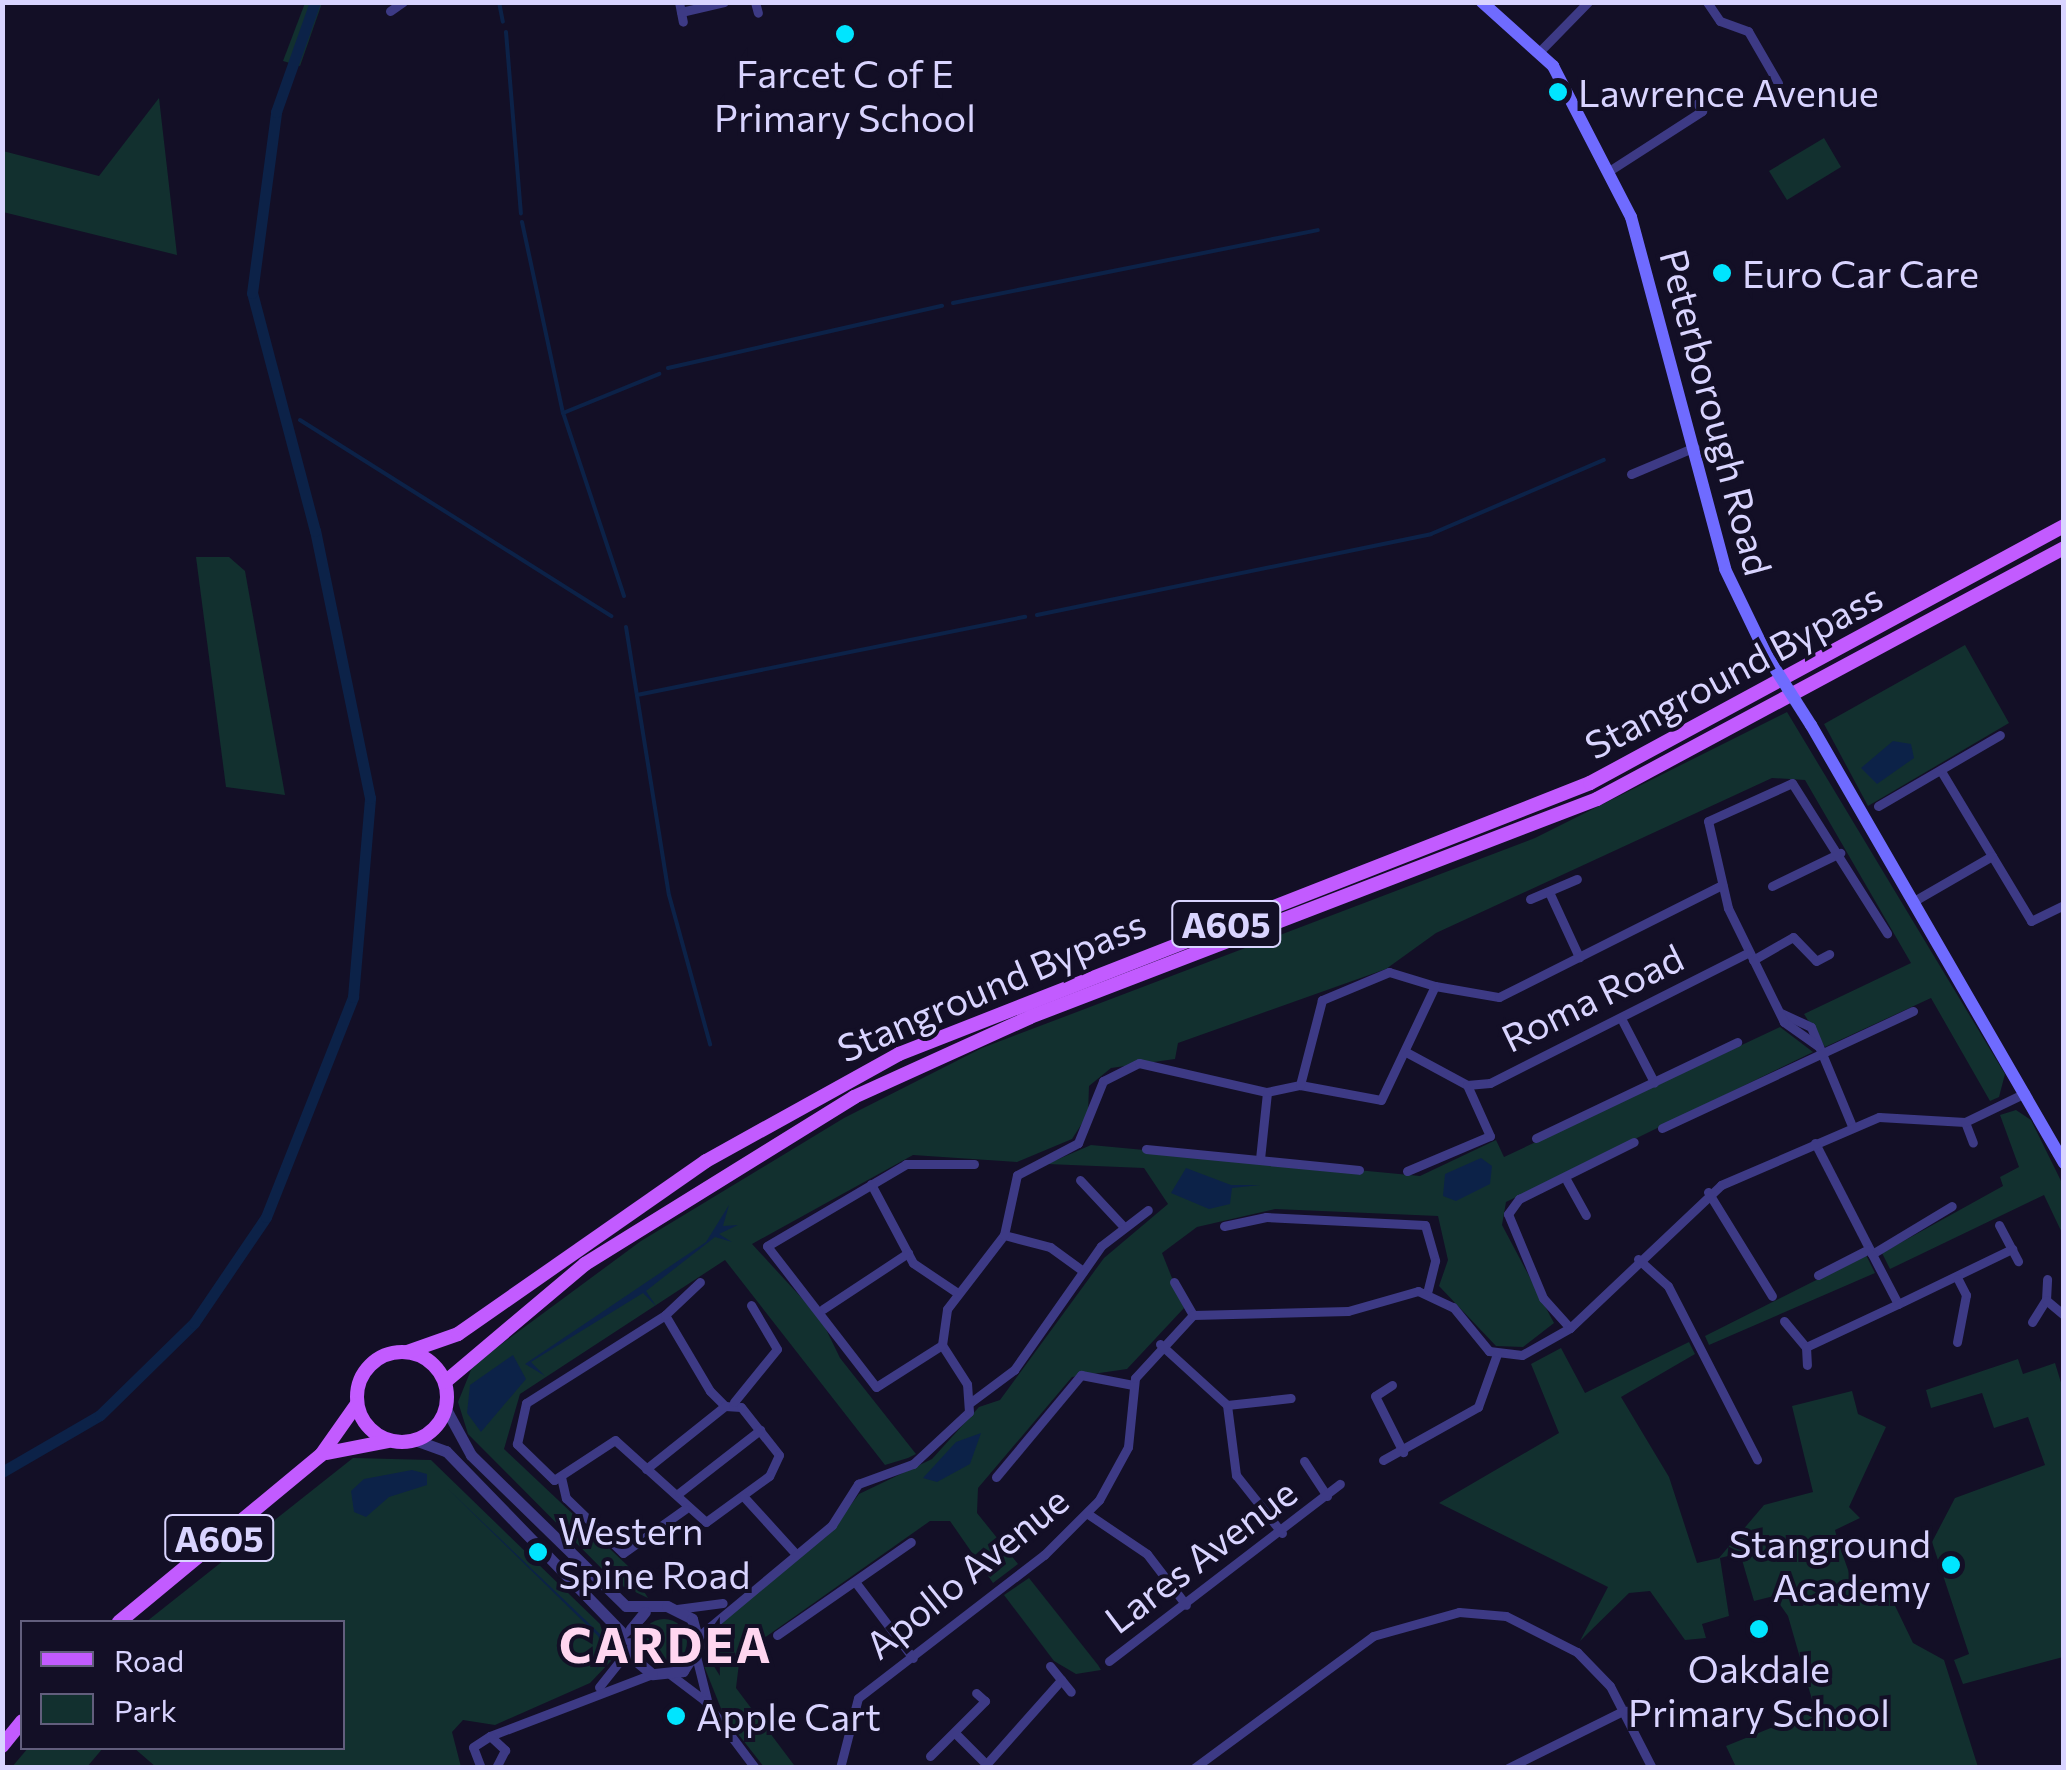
<!DOCTYPE html>
<style>
body{margin:0}
#map{position:relative;width:2066px;height:1770px;overflow:hidden;background:#130f26;font-family:Commissioner,sans-serif}
div>[style]{position:absolute}
[style*='--x']{left:calc(var(--x)*1px);top:calc(var(--y)*1px);width:calc(var(--w)*1px);rotate:calc(var(--a)*1deg)}
.green>*{inset:0;background:#12302f}
.round{border-radius:50%}
.water>*{inset:0;background:#0c2248}
.stream>*{height:4px;margin:-2px;padding:0 2px;transform-origin:2px;border-radius:2px;background:#0c2248}
.canal>*{height:11px;margin:-5.5px;padding:0 5.5px;transform-origin:5.5px;border-radius:5.5px;background:#0c2248}
.minor>*{height:9px;margin:-4.5px;padding:0 4.5px;transform-origin:4.5px;border-radius:4.5px;background:#3d3a85}
.tertiary>*{height:11px;margin:-5.5px;padding:0 5.5px;transform-origin:5.5px;border-radius:5.5px;background:#3d3a85}
.secondary>*{height:12px;margin:-6px;padding:0 6px;transform-origin:6px;border-radius:6px;background:#6f6bff}
.primary>*{height:14px;margin:-7px;padding:0 7px;transform-origin:7px;border-radius:7px;background:#c25bff}
.primary>.ring{margin:-7px;padding:0;box-sizing:content-box;background:none;border:14px solid #c25bff;border-radius:50%}
.secondary-bridge>*{height:12px;margin:-6px;padding:0 6px;transform-origin:6px;border-radius:6px;background:#6f6bff}
.dots>*{width:28px;height:28px;translate:-50% -50%;box-sizing:border-box;border:5px solid #130f26;border-radius:50%}
span{translate:-50% -50%;white-space:nowrap;text-align:center;line-height:1.15;-webkit-text-stroke:8px #130f26;paint-order:stroke}
.shield-label span{padding:2px 8px;background:#130f26;border:2px solid;border-radius:8px;-webkit-text-stroke-width:0}
.shield-label{font-size:35px;color:#d9d4ff;font-weight:700}
.poi-label{font-size:38px;color:#d9d4ff}
.left{translate:0 -50%;text-align:left}
.right{translate:-100% -50%;text-align:right}
.street-label{font-size:38px;color:#d9d4ff}
.district-label{font-size:48px;color:#ffd6f0;font-weight:700;letter-spacing:2.5px}
.frame{position:absolute;inset:0;border:5px solid #d9d4ff;pointer-events:none}
.legend{position:absolute;left:20px;top:1620px;width:325px;height:130px;box-sizing:border-box;background:#130f26;border:2px solid #625e7d;margin:0;padding:12px 18px;list-style:none;font-size:30px;color:#d9d4ff}
.legend li{display:flex;align-items:center;gap:20px;height:50px}
.legend b{width:50px;border:2px solid #625e7d}
</style>
<div id="map">
<div class="green">
<div style="clip-path:polygon(305px 3px,322px 3px,300px 66px,283px 61px)"></div>
<div style="clip-path:polygon(159px 98px,177px 255px,3px 212px,3px 151px,99px 176px)"></div>
<div style="clip-path:polygon(1824px 138px,1841px 167px,1787px 200px,1769px 171px)"></div>
<div style="clip-path:polygon(196px 557px,229px 557px,245px 571px,285px 795px,226px 787px)"></div>
<div style="clip-path:polygon(1965px 645px,2009px 723px,1868px 806px,1824px 724px)"></div>
<div style="clip-path:polygon(1787px 712px,2005px 1074px,1999px 1097px,1990px 1101px,1931px 998px,1825px 1047px,1804px 1014px,1911px 963px,1805px 780px,1772px 778px,1436px 933px,1386px 969px,1178px 1043px,1175px 1059px,1111px 1068px,1089px 1086px,1088px 1114px,1072px 1139px,1017px 1162px,913px 1155px,752px 1244px,821px 1319px,840px 1358px,916px 1454px,908px 1458px,885px 1465px,725px 1260px,520px 1394px,504px 1449px,628px 1566px,648px 1598px,616px 1583px,468px 1434px,458px 1402px,473px 1365px,641px 1241px,844px 1118px,982px 1048px,1535px 838px)"></div>
<div style="clip-path:polygon(1780px 1027px,1813px 1052px,1506px 1202px,1502px 1225px,1554px 1323px,1523px 1347px,1496px 1346px,1439px 1286px,1448px 1260px,1438px 1216px,1275px 1209px,1197px 1227px,1162px 1253px,1184px 1308px,1127px 1369px,1072px 1377px,978px 1488px,977px 1513px,1018px 1564px,993px 1583px,950px 1521px,930px 1521px,740px 1655px,736px 1688px,794px 1765px,810px 1767px,764px 1767px,724px 1716px,704px 1666px,717px 1622px,827px 1536px,859px 1494px,932px 1459px,979px 1407px,1000px 1400px,1104px 1258px,1168px 1204px,1144px 1168px,1047px 1164px,1091px 1145px,1420px 1176px,1496px 1140px,1504px 1157px)"></div>
<div style="clip-path:polygon(2016px 1110px,2031px 1120px,2063px 1185px,2063px 1235px,2044px 1195px,1890px 1269px,1882px 1253px,2003px 1186px,2000px 1177px,2019px 1167px,2000px 1115px)"></div>
<div style="clip-path:polygon(1866px 1255px,1875px 1273px,1709px 1345px,1705px 1336px)"></div>
<div style="clip-path:polygon(1689px 1342px,1695px 1354px,1621px 1397px,1669px 1477px,1697px 1563px,1719px 1558px,1764px 1505px,1813px 1492px,1792px 1406px,1852px 1391px,1858px 1414px,1886px 1427px,1849px 1507px,1860px 1518px,1835px 1530px,1838px 1542px,1851px 1578px,1885px 1585px,1913px 1643px,1944px 1660px,1978px 1767px,1736px 1767px,1726px 1746px,1815px 1710px,1788px 1616px,1774px 1596px,1754px 1601px,1740px 1553px,1720px 1558px,1729px 1616px,1702px 1624px,1706px 1638px,1685px 1640px,1650px 1591px,1629px 1593px,1580px 1641px,1608px 1587px,1439px 1503px,1559px 1433px,1531px 1364px,1561px 1348px,1585px 1393px)"></div>
<div style="clip-path:polygon(2018px 1359px,2023px 1374px,2055px 1363px,2063px 1389px,2063px 1657px,1963px 1684px,1954px 1660px,1969px 1654px,1932px 1542px,1955px 1498px,2045px 1465px,2028px 1417px,1994px 1428px,1982px 1393px,1931px 1408px,1926px 1390px)"></div>
<div style="clip-path:polygon(353px 1458px,431px 1460px,600px 1624px,611px 1661px,590px 1683px,495px 1725px,463px 1720px,452px 1732px,461px 1767px,156px 1767px,134px 1748px,342px 1748px,342px 1622px,146px 1622px)"></div>
<div style="clip-path:polygon(1029px 1578px,1098px 1665px,1101px 1670px,1076px 1674px,1054px 1661px,1004px 1595px)"></div>
<div class="round" style="left:641px;top:1619px;width:46px;height:46px"></div>
<div style="clip-path:polygon(28px 1748px,103px 1748px,87px 1767px,12px 1767px)"></div>
</div>
<div class="water">
<div style="clip-path:polygon(1893px 741px,1911px 744px,1914px 758px,1877px 784px,1861px 768px)"></div>
<div style="clip-path:polygon(1481px 1158px,1492px 1166px,1490px 1184px,1456px 1201px,1443px 1196px,1445px 1174px)"></div>
<div style="clip-path:polygon(1186px 1168px,1231px 1185px,1260px 1185px,1232px 1188px,1230px 1204px,1209px 1209px,1171px 1193px)"></div>
<div style="clip-path:polygon(729px 1205px,723px 1226px,738px 1225px,719px 1234px,732px 1242px,715px 1237px,646px 1291px,656px 1306px,643px 1293px,531px 1362px,545px 1376px,525px 1364px,706px 1242px)"></div>
<div style="clip-path:polygon(513px 1355px,526px 1379px,481px 1432px,467px 1413px,470px 1385px)"></div>
<div style="clip-path:polygon(981px 1433px,970px 1464px,937px 1482px,923px 1478px,956px 1442px)"></div>
<div style="clip-path:polygon(412px 1470px,427px 1474px,427px 1485px,389px 1497px,366px 1517px,354px 1512px,351px 1491px,364px 1479px)"></div>
<div style="clip-path:polygon(447px 1488px,600px 1634px,605px 1641px,607px 1656px,595px 1672px,605px 1655px,598px 1636px)"></div>
</div>
<div class="stream">
<div style="--x:499;--y:2;--w:20;--a:79"></div>
<div style="--x:506;--y:32;--w:182;--a:85.3"></div>
<div style="--x:522;--y:222;--w:195;--a:77.9"></div>
<div style="--x:953;--y:303;--w:372;--a:-11.3"></div>
<div style="--x:668;--y:368;--w:281;--a:-12.8"></div>
<div style="--x:285;--y:417;--w:3;--a:18"></div>
<div style="--x:300;--y:420;--w:368;--a:32.2"></div>
<div style="--x:624;--y:596;--w:193;--a:-108.4"></div>
<div style="--x:563;--y:413;--w:104;--a:-22.1"></div>
<div style="--x:1037;--y:615;--w:402;--a:-11.6"></div>
<div style="--x:1431;--y:534;--w:188;--a:-23.2"></div>
<div style="--x:626;--y:627;--w:271;--a:80.9"></div>
<div style="--x:669;--y:895;--w:155;--a:74.6"></div>
<div style="--x:637;--y:695;--w:396;--a:-11.4"></div>
</div>
<div class="canal">
<div style="--x:2;--y:1472;--w:113;--a:-30.2"></div>
<div style="--x:100;--y:1415;--w:132;--a:-44.4"></div>
<div style="--x:194;--y:1323;--w:128;--a:-55.8"></div>
<div style="--x:266;--y:1217;--w:237;--a:-68.4"></div>
<div style="--x:353;--y:997;--w:200;--a:-85.1"></div>
<div style="--x:370;--y:798;--w:273;--a:-101.6"></div>
<div style="--x:315;--y:531;--w:246;--a:-104.8"></div>
<div style="--x:252;--y:293;--w:183;--a:-82.4"></div>
<div style="--x:276;--y:112;--w:117;--a:-70.5"></div>
</div>
<div class="minor">
<div style="--x:679;--y:2;--w:20;--a:79"></div>
<div style="--x:755;--y:2;--w:11;--a:75"></div>
<div style="--x:1707;--y:2;--w:23;--a:56"></div>
<div style="--x:1720;--y:21;--w:30;--a:20"></div>
<div style="--x:1748;--y:31;--w:60;--a:60"></div>
<div style="--x:390;--y:11;--w:16;--a:-35"></div>
<div style="--x:681;--y:12;--w:44;--a:-13.1"></div>
<div style="--x:1541;--y:50;--w:67;--a:-45.6"></div>
<div style="--x:1609;--y:171;--w:111;--a:-32.8"></div>
<div style="--x:1702;--y:111;--w:9;--a:-122"></div>
<div style="--x:1631;--y:474;--w:69;--a:-22.9"></div>
<div style="--x:1941;--y:771;--w:175;--a:59"></div>
<div style="--x:2031;--y:921;--w:37;--a:-26"></div>
<div style="--x:1878;--y:806;--w:141;--a:-30.2"></div>
<div style="--x:1772;--y:886;--w:76;--a:-25.9"></div>
<div style="--x:1549;--y:892;--w:72;--a:65.2"></div>
<div style="--x:1530;--y:899;--w:51;--a:-23.1"></div>
<div style="--x:1914;--y:901;--w:90;--a:-30"></div>
<div style="--x:1753;--y:960;--w:46;--a:-29.9"></div>
<div style="--x:1793;--y:937;--w:33;--a:46"></div>
<div style="--x:1816;--y:961;--w:15;--a:-28"></div>
<div style="--x:1435;--y:986;--w:65;--a:9.8"></div>
<div style="--x:1499;--y:997;--w:250;--a:-26.7"></div>
<div style="--x:1781;--y:1013;--w:33;--a:25"></div>
<div style="--x:1811;--y:1027;--w:107;--a:67.5"></div>
<div style="--x:1623;--y:1022;--w:68;--a:62.7"></div>
<div style="--x:1818;--y:1046;--w:42;--a:-144.8"></div>
<div style="--x:1784;--y:1022;--w:127;--a:-116.2"></div>
<div style="--x:1728;--y:908;--w:89;--a:-102.9"></div>
<div style="--x:1708;--y:821;--w:92;--a:-24.3"></div>
<div style="--x:1792;--y:783;--w:178;--a:57.7"></div>
<div style="--x:1406;--y:1052;--w:69;--a:28.4"></div>
<div style="--x:1467;--y:1085;--w:23;--a:-5"></div>
<div style="--x:1490;--y:1083;--w:290;--a:-26.8"></div>
<div style="--x:1965;--y:1122;--w:22;--a:69"></div>
<div style="--x:1662;--y:1128;--w:277;--a:-25"></div>
<div style="--x:1536;--y:1138;--w:223;--a:-25.5"></div>
<div style="--x:1815;--y:1143;--w:125;--a:62.8"></div>
<div style="--x:1872;--y:1254;--w:93;--a:-31"></div>
<div style="--x:1146;--y:1149;--w:214;--a:5.6"></div>
<div style="--x:1260;--y:1159;--w:67;--a:-84"></div>
<div style="--x:1407;--y:1171;--w:90;--a:-22.9"></div>
<div style="--x:1490;--y:1136;--w:56;--a:-114.3"></div>
<div style="--x:1080;--y:1180;--w:63;--a:46.9"></div>
<div style="--x:1567;--y:1181;--w:39;--a:61"></div>
<div style="--x:871;--y:1184;--w:89;--a:62"></div>
<div style="--x:913;--y:1263;--w:52;--a:34"></div>
<div style="--x:1708;--y:1192;--w:122;--a:58.4"></div>
<div style="--x:1999;--y:1225;--w:41;--a:62.2"></div>
<div style="--x:1224;--y:1226;--w:43;--a:-12.1"></div>
<div style="--x:1266;--y:1217;--w:159;--a:2.9"></div>
<div style="--x:1425;--y:1225;--w:37;--a:74"></div>
<div style="--x:1435;--y:1261;--w:33;--a:104"></div>
<div style="--x:1004;--y:1235;--w:48;--a:14.6"></div>
<div style="--x:1050;--y:1247;--w:41;--a:36"></div>
<div style="--x:1872;--y:1254;--w:56;--a:62.5"></div>
<div style="--x:1898;--y:1304;--w:127;--a:-25.8"></div>
<div style="--x:1638;--y:1259;--w:40;--a:42"></div>
<div style="--x:1668;--y:1286;--w:195;--a:62.8"></div>
<div style="--x:1818;--y:1275;--w:57;--a:-27"></div>
<div style="--x:1174;--y:1282;--w:38;--a:60"></div>
<div style="--x:2046;--y:1300;--w:21;--a:-87"></div>
<div style="--x:823;--y:1309;--w:102;--a:-33.4"></div>
<div style="--x:665;--y:1315;--w:88;--a:59.4"></div>
<div style="--x:710;--y:1391;--w:21;--a:45"></div>
<div style="--x:725;--y:1406;--w:16;--a:4"></div>
<div style="--x:741;--y:1407;--w:61;--a:51.6"></div>
<div style="--x:779;--y:1455;--w:23;--a:115"></div>
<div style="--x:769;--y:1476;--w:78;--a:143.9"></div>
<div style="--x:706;--y:1522;--w:122;--a:-138"></div>
<div style="--x:615;--y:1440;--w:73;--a:146.7"></div>
<div style="--x:554;--y:1480;--w:52;--a:-135.8"></div>
<div style="--x:517;--y:1444;--w:42;--a:-77.6"></div>
<div style="--x:526;--y:1403;--w:165;--a:-32.3"></div>
<div style="--x:665;--y:1315;--w:48;--a:-43.3"></div>
<div style="--x:1784;--y:1321;--w:34;--a:50"></div>
<div style="--x:2032;--y:1322;--w:26;--a:-58"></div>
<div style="--x:2046;--y:1300;--w:23;--a:40"></div>
<div style="--x:1570;--y:1328;--w:40;--a:-132"></div>
<div style="--x:1543;--y:1298;--w:91;--a:-112.6"></div>
<div style="--x:1508;--y:1214;--w:19;--a:-54"></div>
<div style="--x:1519;--y:1199;--w:128;--a:-26.4"></div>
<div style="--x:1957;--y:1342;--w:48;--a:-79.2"></div>
<div style="--x:1966;--y:1295;--w:18;--a:-117"></div>
<div style="--x:1160;--y:1344;--w:91;--a:42.3"></div>
<div style="--x:1227;--y:1405;--w:71;--a:82.7"></div>
<div style="--x:1236;--y:1475;--w:74;--a:51.6"></div>
<div style="--x:942;--y:1345;--w:78;--a:147.5"></div>
<div style="--x:876;--y:1387;--w:178;--a:-127.7"></div>
<div style="--x:767;--y:1246;--w:161;--a:-30.5"></div>
<div style="--x:906;--y:1164;--w:68;--a:0"></div>
<div style="--x:1806;--y:1347;--w:102;--a:-25.1"></div>
<div style="--x:1806;--y:1347;--w:18;--a:87"></div>
<div style="--x:1392;--y:1385;--w:20;--a:147"></div>
<div style="--x:1375;--y:1396;--w:63;--a:63.4"></div>
<div style="--x:734;--y:1402;--w:68;--a:-50.9"></div>
<div style="--x:777;--y:1349;--w:51;--a:-120.6"></div>
<div style="--x:971;--y:1402;--w:54;--a:-36.7"></div>
<div style="--x:1014;--y:1370;--w:151;--a:-54.9"></div>
<div style="--x:1101;--y:1246;--w:59;--a:-37.5"></div>
<div style="--x:1227;--y:1405;--w:64;--a:-6.2"></div>
<div style="--x:1383;--y:1460;--w:109;--a:-29.2"></div>
<div style="--x:1478;--y:1407;--w:56;--a:-70.3"></div>
<div style="--x:1304;--y:1461;--w:42;--a:56.7"></div>
<div style="--x:646;--y:1469;--w:101;--a:-38.6"></div>
<div style="--x:561;--y:1477;--w:22;--a:77"></div>
<div style="--x:566;--y:1498;--w:79;--a:44"></div>
<div style="--x:623;--y:1553;--w:76;--a:-35.4"></div>
<div style="--x:996;--y:1477;--w:133;--a:-50.2"></div>
<div style="--x:1081;--y:1375;--w:53;--a:10.9"></div>
<div style="--x:679;--y:1493;--w:103;--a:-37.9"></div>
<div style="--x:744;--y:1497;--w:74;--a:47.7"></div>
<div style="--x:1088;--y:1514;--w:71;--a:34.1"></div>
<div style="--x:1147;--y:1554;--w:64;--a:52.6"></div>
<div style="--x:856;--y:1583;--w:94;--a:52.8"></div>
<div style="--x:677;--y:1609;--w:46;--a:-7.4"></div>
<div style="--x:777;--y:1635;--w:163;--a:-34.8"></div>
<div style="--x:699;--y:1636;--w:173;--a:-39.8"></div>
<div style="--x:832;--y:1525;--w:49;--a:-57.6"></div>
<div style="--x:858;--y:1484;--w:59;--a:-20"></div>
<div style="--x:913;--y:1464;--w:76;--a:-42.9"></div>
<div style="--x:969;--y:1412;--w:28;--a:-94"></div>
<div style="--x:967;--y:1384;--w:46;--a:-122.7"></div>
<div style="--x:942;--y:1345;--w:36;--a:-82"></div>
<div style="--x:947;--y:1309;--w:93;--a:-52.4"></div>
<div style="--x:1004;--y:1235;--w:61;--a:-77.8"></div>
<div style="--x:1017;--y:1175;--w:69;--a:-27.7"></div>
<div style="--x:1078;--y:1143;--w:67;--a:-68"></div>
<div style="--x:1103;--y:1081;--w:40;--a:-26.6"></div>
<div style="--x:1139;--y:1063;--w:131;--a:12.8"></div>
<div style="--x:1267;--y:1092;--w:34;--a:-12"></div>
<div style="--x:1300;--y:1085;--w:82;--a:10.5"></div>
<div style="--x:1381;--y:1100;--w:126;--a:-64.7"></div>
<div style="--x:1435;--y:986;--w:48;--a:-163.1"></div>
<div style="--x:1389;--y:972;--w:73;--a:157.3"></div>
<div style="--x:1322;--y:1000;--w:88;--a:104.5"></div>
<div style="--x:696;--y:1656;--w:45;--a:76"></div>
<div style="--x:1109;--y:1661;--w:291;--a:-37.5"></div>
<div style="--x:1050;--y:1666;--w:33;--a:51"></div>
<div style="--x:671;--y:1675;--w:41;--a:37.1"></div>
<div style="--x:704;--y:1700;--w:85;--a:53.1"></div>
<div style="--x:599;--y:1687;--w:50;--a:-51.5"></div>
<div style="--x:955;--y:1733;--w:44;--a:45"></div>
<div style="--x:490;--y:1736;--w:173;--a:-20.9"></div>
<div style="--x:930;--y:1756;--w:78;--a:-45"></div>
<div style="--x:985;--y:1701;--w:12;--a:-138"></div>
<div style="--x:481;--y:1768;--w:22;--a:-111"></div>
<div style="--x:473;--y:1747;--w:20;--a:-33"></div>
<div style="--x:490;--y:1736;--w:21;--a:43"></div>
<div style="--x:505;--y:1750;--w:20;--a:117"></div>
<div style="--x:840;--y:1768;--w:72;--a:-75.6"></div>
<div style="--x:858;--y:1698;--w:235;--a:-37.6"></div>
<div style="--x:1044;--y:1555;--w:78;--a:-45"></div>
<div style="--x:1099;--y:1500;--w:60;--a:-61.3"></div>
<div style="--x:1128;--y:1447;--w:69;--a:-84.2"></div>
<div style="--x:1135;--y:1378;--w:86;--a:-47.4"></div>
<div style="--x:1193;--y:1315;--w:155;--a:-1.5"></div>
<div style="--x:1348;--y:1311;--w:73;--a:-15.9"></div>
<div style="--x:1418;--y:1291;--w:38;--a:25"></div>
<div style="--x:1453;--y:1307;--w:57;--a:50.7"></div>
<div style="--x:1489;--y:1351;--w:33;--a:7"></div>
<div style="--x:1522;--y:1355;--w:55;--a:-29.4"></div>
<div style="--x:1570;--y:1328;--w:208;--a:-43.4"></div>
<div style="--x:1721;--y:1185;--w:172;--a:-23.3"></div>
<div style="--x:1879;--y:1117;--w:86;--a:3.3"></div>
<div style="--x:1965;--y:1122;--w:67;--a:-25.8"></div>
<div style="--x:983;--y:1768;--w:118;--a:-48.4"></div>
<div style="--x:1194;--y:1768;--w:222;--a:-36.4"></div>
<div style="--x:1373;--y:1636;--w:89;--a:-15.6"></div>
<div style="--x:1459;--y:1612;--w:47;--a:4.9"></div>
<div style="--x:1506;--y:1616;--w:80;--a:26.9"></div>
<div style="--x:1577;--y:1652;--w:47;--a:45.9"></div>
<div style="--x:1610;--y:1686;--w:92;--a:62.9"></div>
<div style="--x:1508;--y:1768;--w:131;--a:-26.4"></div>
</div>
<div class="tertiary">
<div style="--x:446;--y:1409;--w:52;--a:61.5"></div>
<div style="--x:471;--y:1455;--w:216;--a:44.3"></div>
<div style="--x:626;--y:1606;--w:41;--a:0"></div>
<div style="--x:667;--y:1606;--w:28;--a:27"></div>
<div style="--x:692;--y:1619;--w:28;--a:75"></div>
<div style="--x:699;--y:1646;--w:30;--a:123"></div>
<div style="--x:683;--y:1671;--w:31;--a:174"></div>
<div style="--x:652;--y:1674;--w:23;--a:-140"></div>
<div style="--x:634;--y:1659;--w:30;--a:-96"></div>
<div style="--x:631;--y:1629;--w:22;--a:-51"></div>
<div style="--x:415;--y:1440;--w:33;--a:20"></div>
<div style="--x:446;--y:1451;--w:263;--a:45.9"></div>
</div>
<div class="secondary">
<div style="--x:1482;--y:2;--w:96;--a:42"></div>
<div style="--x:1553;--y:66;--w:170;--a:62.7"></div>
<div style="--x:1631;--y:217;--w:364;--a:75"></div>
<div style="--x:1725;--y:569;--w:97;--a:64.2"></div>
<div style="--x:1811;--y:725;--w:506;--a:59.99"></div>
</div>
<div class="primary">
<div class="ring" style="left:357px;top:1352px;width:76px;height:76px"></div>
<div style="--x:407;--y:1352;--w:54;--a:-19.4"></div>
<div style="--x:458;--y:1334;--w:302;--a:-34.9"></div>
<div style="--x:706;--y:1161;--w:221;--a:-29"></div>
<div style="--x:899;--y:1054;--w:742;--a:-21.41"></div>
<div style="--x:1590;--y:783;--w:539;--a:-28.47"></div>
<div style="--x:445;--y:1382;--w:183;--a:-40.1"></div>
<div style="--x:585;--y:1264;--w:317;--a:-31.8"></div>
<div style="--x:854;--y:1097;--w:193;--a:-24.4"></div>
<div style="--x:1030;--y:1017;--w:607;--a:-21.03"></div>
<div style="--x:1597;--y:799;--w:530;--a:-28.26"></div>
<div style="--x:327;--y:1453;--w:62;--a:-11.1"></div>
<div style="--x:119;--y:1622;--w:262;--a:-39.6"></div>
<div style="--x:321;--y:1455;--w:62;--a:-54.8"></div>
<div style="--x:2;--y:1746;--w:32;--a:-51"></div>
</div>
<div class="secondary-bridge">
<div style="--x:1767;--y:656;--w:82;--a:57.5"></div>
</div>
<div class="dots">
<div style="left:845px;top:34px;background:#00e5ff"></div>
<div style="left:1558px;top:92px;background:#00e5ff"></div>
<div style="left:1722px;top:273px;background:#00e5ff"></div>
<div style="left:538px;top:1552px;background:#00e5ff"></div>
<div style="left:1951px;top:1565px;background:#00e5ff"></div>
<div style="left:1759px;top:1629px;background:#00e5ff"></div>
<div style="left:676px;top:1716px;background:#00e5ff"></div>
</div>
<div class="shield-label">
<span style="left:1226px;top:924px">A605</span>
<span style="left:219px;top:1538px">A605</span>
</div>
<div class="poi-label">
<span style="left:845px;top:95px">Farcet C of E<br>Primary School</span>
<span class="left" style="left:1578px;top:92px">Lawrence Avenue</span>
<span class="left" style="left:1742px;top:273px">Euro Car Care</span>
<span class="left" style="left:558px;top:1552px">Western<br>Spine Road</span>
<span class="right" style="left:1931px;top:1565px">Stanground<br>Academy</span>
<span style="left:1759px;top:1690px">Oakdale<br>Primary School</span>
<span class="left" style="left:696px;top:1716px">Apple Cart</span>
</div>
<div class="street-label">
<span style="left:1717px;top:412px;rotate:75deg">Peterborough Road</span>
<span style="left:1733px;top:670px;rotate:-28deg">Stanground Bypass</span>
<span style="left:991px;top:985px;rotate:-23deg">Stanground Bypass</span>
<span style="left:1592px;top:997px;rotate:-26deg">Roma Road</span>
<span style="left:1200px;top:1555px;rotate:-37deg">Lares Avenue</span>
<span style="left:966px;top:1572px;rotate:-39deg">Apollo Avenue</span>
</div>
<div class="district-label">
<span style="left:666px;top:1644px">CARDEA</span>
</div>
<div class="frame"></div>
<ul class="legend">
<li><b style="height:12px;background:#c25bff"></b>Road</li>
<li><b style="height:28px;background:#12302f"></b>Park</li>
</ul>
</div>
